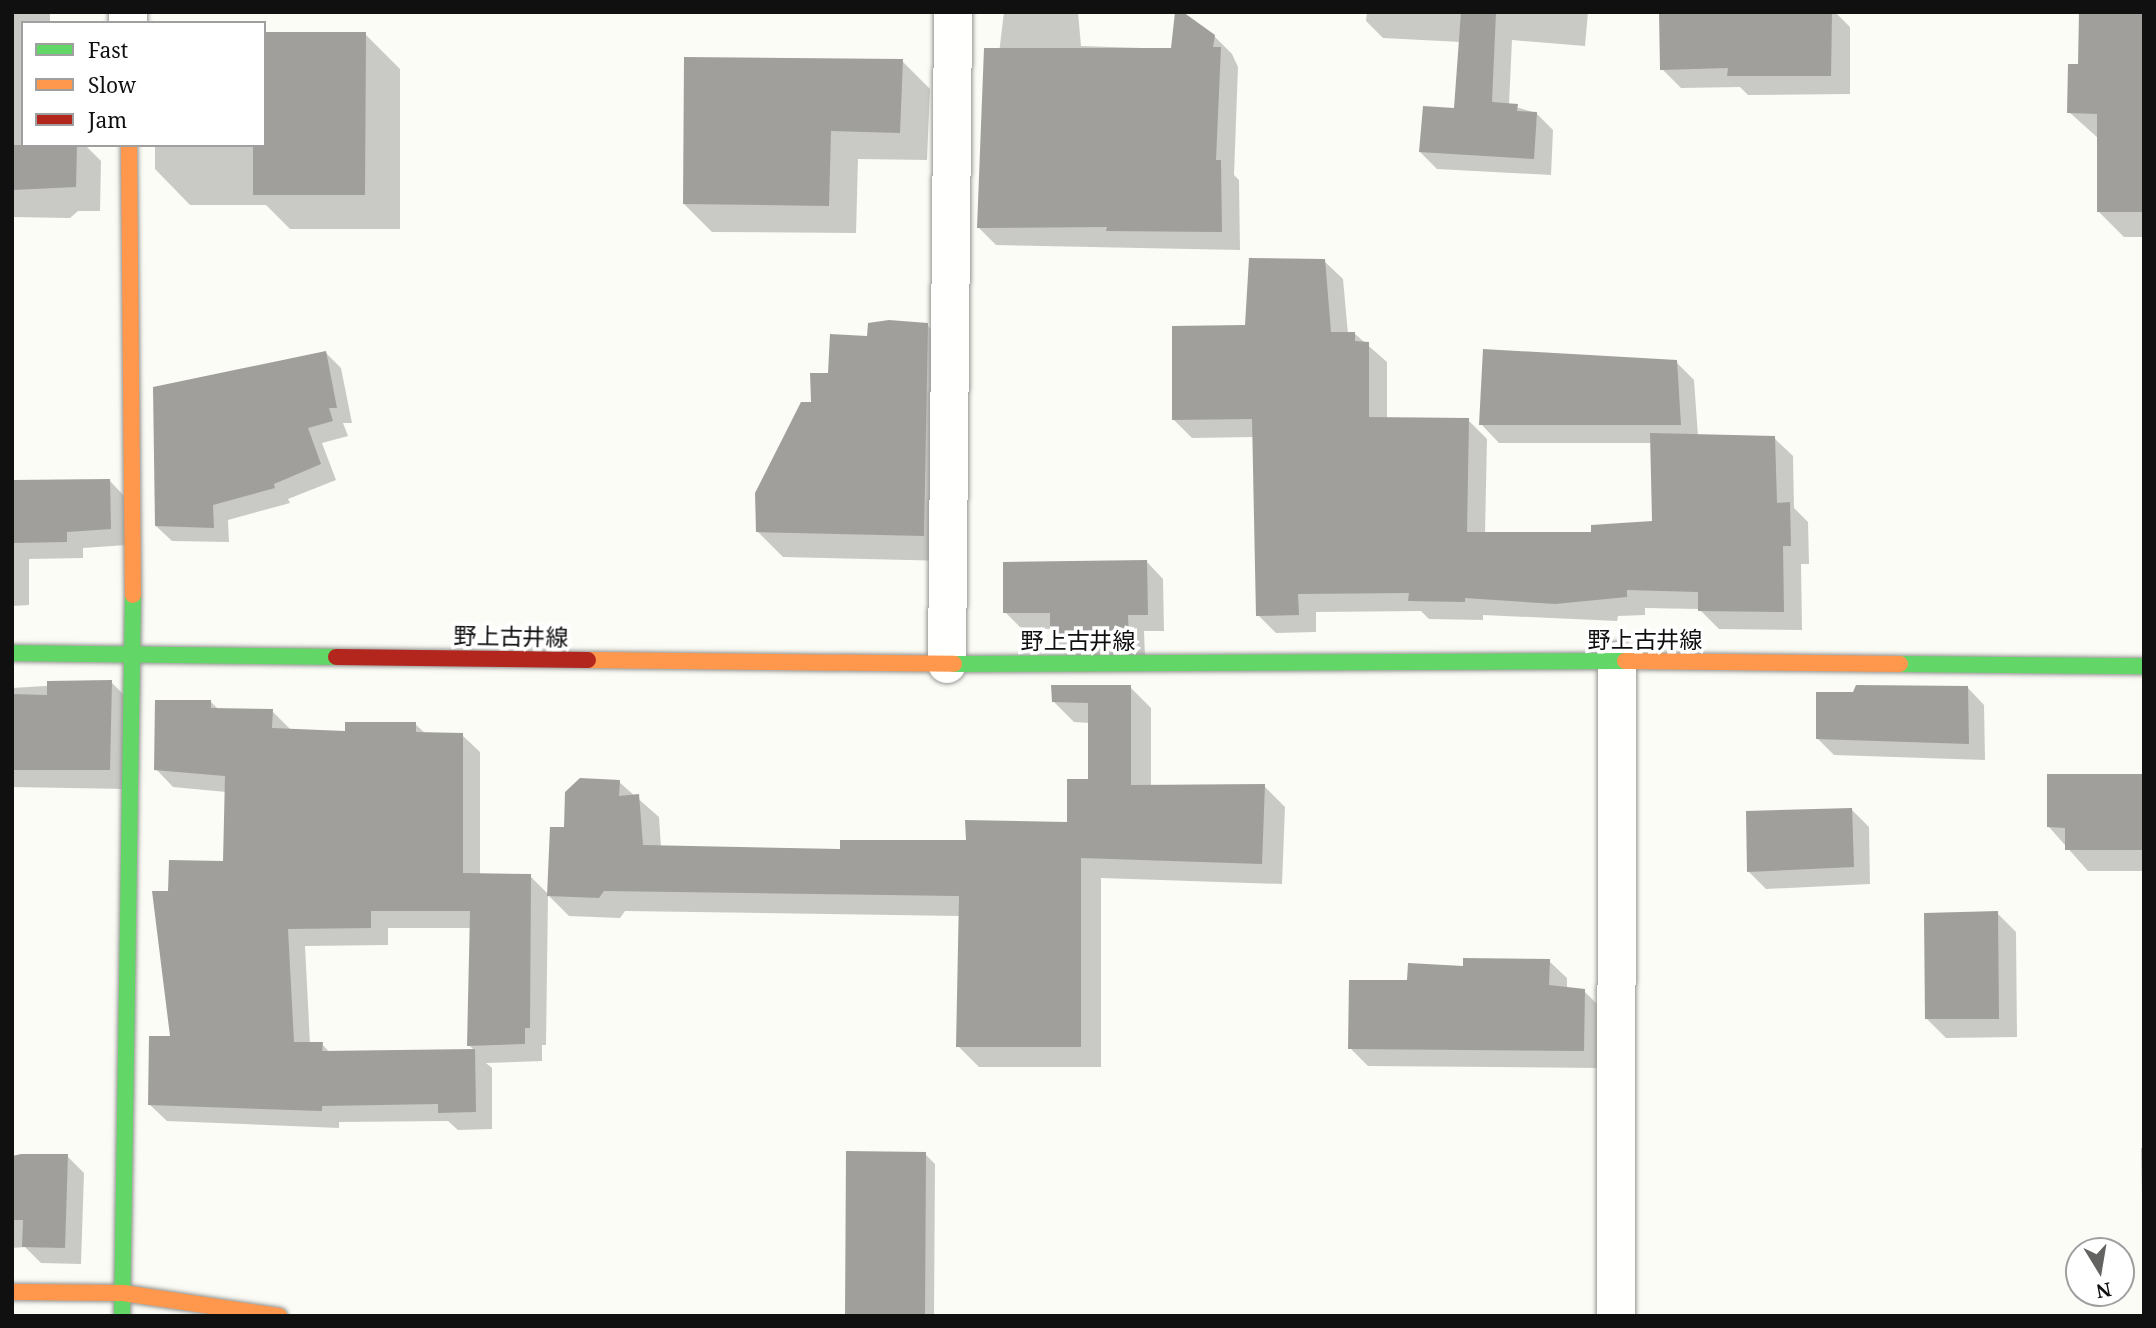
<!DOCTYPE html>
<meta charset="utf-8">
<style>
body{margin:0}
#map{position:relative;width:2156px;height:1328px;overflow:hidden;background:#fcfcf7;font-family:"Noto Serif","Noto Sans JP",serif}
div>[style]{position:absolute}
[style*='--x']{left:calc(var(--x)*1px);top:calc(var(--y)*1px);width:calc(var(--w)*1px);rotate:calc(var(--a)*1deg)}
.shadow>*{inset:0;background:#0003}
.building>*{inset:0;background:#a09f9c}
.roads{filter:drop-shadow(0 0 2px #969694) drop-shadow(0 0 2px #969694)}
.street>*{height:38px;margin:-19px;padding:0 19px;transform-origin:19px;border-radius:19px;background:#fffffe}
.fast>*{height:16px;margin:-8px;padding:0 8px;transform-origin:8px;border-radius:8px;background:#63d668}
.slow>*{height:16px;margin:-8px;padding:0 8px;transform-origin:8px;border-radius:8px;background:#ff974d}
.jam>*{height:16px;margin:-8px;padding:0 8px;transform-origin:8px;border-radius:8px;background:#b3261e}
span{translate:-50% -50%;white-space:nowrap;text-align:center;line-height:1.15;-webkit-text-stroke:7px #fff;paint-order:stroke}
.street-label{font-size:23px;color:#101010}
.frame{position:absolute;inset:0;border:14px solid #101010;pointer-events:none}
.legend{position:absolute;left:21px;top:21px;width:245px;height:126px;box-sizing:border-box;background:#fff;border:2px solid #9f9f9f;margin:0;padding:9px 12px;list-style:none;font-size:21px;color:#101010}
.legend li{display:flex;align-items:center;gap:14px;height:35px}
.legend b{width:35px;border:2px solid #9f9f9f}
.north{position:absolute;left:2065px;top:1237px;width:70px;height:70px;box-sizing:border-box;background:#fff;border:2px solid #9f9f9f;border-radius:50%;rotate:169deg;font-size:19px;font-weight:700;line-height:28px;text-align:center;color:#101010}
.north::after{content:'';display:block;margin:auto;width:24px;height:32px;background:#636361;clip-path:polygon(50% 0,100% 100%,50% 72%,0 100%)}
</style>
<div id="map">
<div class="shadow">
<div style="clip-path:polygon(12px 12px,68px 12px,50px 14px,50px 23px,23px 23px,23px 145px,85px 145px,101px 161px,100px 211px,78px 211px,70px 218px,12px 217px)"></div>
<div style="clip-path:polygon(1004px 12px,1078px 12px,1081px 46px,1173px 49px,1214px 36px,1232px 54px,1238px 67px,1234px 175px,1239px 180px,1240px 250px,996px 245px,978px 227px)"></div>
<div style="clip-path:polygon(1367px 12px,1588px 12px,1585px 46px,1512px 40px,1509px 105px,1536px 113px,1553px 130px,1551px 175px,1437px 169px,1420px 152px,1456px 109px,1461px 42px,1383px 38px,1366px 21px)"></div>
<div style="clip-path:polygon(1661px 12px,1835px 12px,1850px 27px,1850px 94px,1748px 95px,1740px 87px,1681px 88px,1662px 69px)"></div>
<div style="clip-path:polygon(2144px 12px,2144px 237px,2124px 237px,2098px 211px,2098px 138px,2069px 112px,2080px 66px)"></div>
<div style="clip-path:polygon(365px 34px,400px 69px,400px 229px,290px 229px,266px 205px,190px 205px,155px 169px,155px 145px,264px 145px)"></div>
<div style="clip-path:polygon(902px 61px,930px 89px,927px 160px,858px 159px,856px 233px,712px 232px,684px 204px)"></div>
<div style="clip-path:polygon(1324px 261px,1343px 279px,1348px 334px,1355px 334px,1387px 362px,1387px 419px,1468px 420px,1487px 439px,1485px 534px,1593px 533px,1654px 523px,1652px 443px,1499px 443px,1481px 424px,1676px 362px,1694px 380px,1698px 436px,1774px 438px,1793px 456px,1794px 508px,1808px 522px,1809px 564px,1801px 564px,1802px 630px,1719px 629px,1699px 609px,1645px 608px,1645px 615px,1618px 616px,1617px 621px,1483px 615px,1483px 620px,1429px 619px,1421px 611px,1316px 612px,1316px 632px,1276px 633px,1258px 615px,1254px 437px,1192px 438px,1174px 420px,1247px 327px)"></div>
<div style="clip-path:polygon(927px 325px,953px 351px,949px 561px,783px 557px,757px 531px,830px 374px,869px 338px)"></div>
<div style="clip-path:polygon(326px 353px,341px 368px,352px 423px,343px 423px,348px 436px,322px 443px,336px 480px,288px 499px,290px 503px,228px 520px,229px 542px,172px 541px,156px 526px)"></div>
<div style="clip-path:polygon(110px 481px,126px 498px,127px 545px,83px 548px,83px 558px,29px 559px,29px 605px,12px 606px,12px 482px)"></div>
<div style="clip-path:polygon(1147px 562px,1163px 579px,1164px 631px,1144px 631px,1145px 657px,1068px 657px,1052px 641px,1052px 629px,1021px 628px,1005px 612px)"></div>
<div style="clip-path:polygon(111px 682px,130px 701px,128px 789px,12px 787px,12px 688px)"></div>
<div style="clip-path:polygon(evenodd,1130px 687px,1151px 708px,1151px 787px,1264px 786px,1285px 807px,1282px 884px,1101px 878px,1101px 1067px,979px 1067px,958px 1046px,960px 916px,625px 911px,620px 918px,569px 916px,548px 895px,546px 1045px,542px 1045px,542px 1061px,486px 1063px,492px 1068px,492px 1129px,458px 1130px,448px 1121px,339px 1122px,339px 1128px,167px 1121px,149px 1104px,172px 1038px,170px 893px,224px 863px,226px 792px,173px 787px,156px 769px,210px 701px,219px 710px,272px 711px,290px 729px,347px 733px,415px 724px,426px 734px,462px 735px,480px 752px,480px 875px,530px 876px,548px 894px,565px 829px,619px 782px,659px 817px,661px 847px,842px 850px,967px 842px,1069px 823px,1090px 781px,1090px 723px,1074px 722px,1053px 701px,1130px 687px,388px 928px,471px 928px,469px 1045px,474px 1050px,330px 1053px,322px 1044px,310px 1044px,305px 946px,388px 945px,388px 928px)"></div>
<div style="clip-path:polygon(1968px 688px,1984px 705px,1985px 760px,1834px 755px,1817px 738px)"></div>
<div style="clip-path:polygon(2144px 776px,2144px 871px,2088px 871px,2049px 827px)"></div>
<div style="clip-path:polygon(1852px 810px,1869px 827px,1870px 884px,1766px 889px,1749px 872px)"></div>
<div style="clip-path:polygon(1997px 913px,2016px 932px,2017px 1037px,1946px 1038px,1927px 1019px)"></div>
<div style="clip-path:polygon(1549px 961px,1567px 978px,1567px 989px,1584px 991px,1602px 1009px,1601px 1068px,1368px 1066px,1350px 1048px,1465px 968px)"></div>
<div style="clip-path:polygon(2141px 1148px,2144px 1148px,2144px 1199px,2142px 1197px)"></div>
<div style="clip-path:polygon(925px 1154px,935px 1164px,934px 1316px,847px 1316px)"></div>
<div style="clip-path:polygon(67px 1156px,84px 1173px,81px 1264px,41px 1263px,25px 1247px,12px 1248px,12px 1157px)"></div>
</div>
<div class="building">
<div style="clip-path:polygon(1175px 12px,1183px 12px,1215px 35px,1213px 47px,1221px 47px,1216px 160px,1221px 160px,1222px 232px,1106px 231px,1107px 227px,977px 228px,984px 48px,1171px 48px)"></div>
<div style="clip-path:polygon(1461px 12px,1496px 12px,1492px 102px,1518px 104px,1517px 111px,1537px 112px,1534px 159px,1419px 152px,1423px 106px,1454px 108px)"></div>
<div style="clip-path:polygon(1659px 12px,1832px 12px,1831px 76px,1727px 76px,1728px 68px,1660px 70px)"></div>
<div style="clip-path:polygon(2079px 12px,2144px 12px,2144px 212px,2097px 212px,2097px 114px,2067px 113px,2068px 64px,2078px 64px)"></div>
<div style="clip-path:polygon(264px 32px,366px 32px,365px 195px,253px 195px,253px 145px,264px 145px)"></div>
<div style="clip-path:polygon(684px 57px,903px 59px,900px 133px,831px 131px,829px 206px,683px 204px)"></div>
<div style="clip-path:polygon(12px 145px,77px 145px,76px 187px,12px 190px)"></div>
<div style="clip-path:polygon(1249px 258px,1325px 259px,1331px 332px,1355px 332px,1355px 341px,1369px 342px,1369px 417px,1469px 418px,1467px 532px,1591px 532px,1591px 525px,1652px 521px,1650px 433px,1775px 436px,1777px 503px,1790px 502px,1791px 546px,1783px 546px,1784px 612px,1698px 611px,1698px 592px,1627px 590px,1627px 597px,1555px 604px,1465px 598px,1465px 602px,1408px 601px,1409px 593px,1298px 594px,1299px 615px,1256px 616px,1252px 419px,1172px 420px,1172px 326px,1245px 325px)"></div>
<div style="clip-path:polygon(889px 320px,928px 323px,924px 536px,756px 532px,755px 493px,801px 402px,811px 402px,810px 373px,828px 373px,830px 334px,867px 336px,868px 323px)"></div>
<div style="clip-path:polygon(1483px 349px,1677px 360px,1681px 425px,1479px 425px)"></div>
<div style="clip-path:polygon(326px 351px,337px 408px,329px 408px,333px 421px,308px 428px,321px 464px,274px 484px,275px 488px,213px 505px,214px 528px,155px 526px,153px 387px)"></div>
<div style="clip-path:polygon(110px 479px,111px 529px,67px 532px,67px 542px,12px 543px,12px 480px)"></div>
<div style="clip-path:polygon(1147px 560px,1148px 615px,1128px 615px,1129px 641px,1050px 642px,1050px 613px,1003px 613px,1003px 562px)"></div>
<div style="clip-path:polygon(112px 680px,110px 770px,12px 770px,12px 694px,47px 695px,47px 681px)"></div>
<div style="clip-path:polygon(1051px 685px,1131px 685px,1131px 785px,1265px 784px,1262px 864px,1081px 858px,1081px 1047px,956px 1047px,959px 896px,604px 891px,599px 898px,547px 896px,550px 827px,564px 827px,565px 792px,580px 778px,620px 780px,619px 796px,639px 794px,643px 845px,840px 849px,840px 840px,966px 840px,965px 820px,1067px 822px,1067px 779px,1088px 779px,1088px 703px,1052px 702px)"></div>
<div style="clip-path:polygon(1856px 685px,1968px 686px,1969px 744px,1816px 739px,1816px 692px,1853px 692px)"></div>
<div style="clip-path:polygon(155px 700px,211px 700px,211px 708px,273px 709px,272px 728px,345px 731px,345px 722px,416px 722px,416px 732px,463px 733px,463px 873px,531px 874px,530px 1028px,525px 1028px,525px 1044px,467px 1046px,470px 911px,371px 911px,371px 928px,288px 929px,294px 1042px,323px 1042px,322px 1051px,475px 1049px,476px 1112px,438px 1113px,438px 1104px,322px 1106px,322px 1111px,148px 1105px,149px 1036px,170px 1036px,152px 891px,168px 891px,169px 860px,223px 861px,225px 776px,154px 770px)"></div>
<div style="clip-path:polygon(2047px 774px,2144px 774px,2144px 850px,2065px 850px,2065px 828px,2047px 827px)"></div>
<div style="clip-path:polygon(1852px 808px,1854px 867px,1747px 872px,1746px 811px)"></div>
<div style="clip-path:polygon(1998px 911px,1999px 1019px,1925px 1019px,1924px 913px)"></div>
<div style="clip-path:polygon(1463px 958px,1550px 959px,1549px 985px,1585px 989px,1584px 1051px,1348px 1049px,1349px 980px,1407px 980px,1408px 963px,1463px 966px)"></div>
<div style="clip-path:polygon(846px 1151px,926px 1152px,925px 1316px,845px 1316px)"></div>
<div style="clip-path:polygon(21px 1154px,68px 1154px,65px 1248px,22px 1247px,23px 1220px,12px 1220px,12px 1156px)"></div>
</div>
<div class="roads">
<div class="street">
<div style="--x:128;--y:12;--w:11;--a:90"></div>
<div style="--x:947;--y:664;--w:652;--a:-89.47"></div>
<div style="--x:1616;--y:1316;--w:655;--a:-89.91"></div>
</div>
<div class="fast">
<div style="--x:12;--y:653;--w:324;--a:0.7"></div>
<div style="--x:954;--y:664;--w:671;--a:-0.26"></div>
<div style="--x:1900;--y:664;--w:244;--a:0.5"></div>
<div style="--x:122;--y:1316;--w:721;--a:-89.13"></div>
</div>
<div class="slow">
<div style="--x:129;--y:145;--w:450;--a:89.5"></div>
<div style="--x:588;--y:660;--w:366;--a:0.6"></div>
<div style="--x:1625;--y:661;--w:275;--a:0.6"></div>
<div style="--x:12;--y:1292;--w:111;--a:0.5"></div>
<div style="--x:123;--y:1293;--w:158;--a:8.4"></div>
</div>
<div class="jam">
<div style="--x:336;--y:657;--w:252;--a:0.7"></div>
</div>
</div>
<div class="street-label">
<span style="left:511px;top:636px;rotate:1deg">野上古井線</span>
<span style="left:1645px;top:639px">野上古井線</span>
<span style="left:1078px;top:640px">野上古井線</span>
</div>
<div class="frame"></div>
<ul class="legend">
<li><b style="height:9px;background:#63d668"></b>Fast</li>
<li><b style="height:9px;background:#ff974d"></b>Slow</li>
<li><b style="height:9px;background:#b3261e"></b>Jam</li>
</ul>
<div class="north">N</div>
</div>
